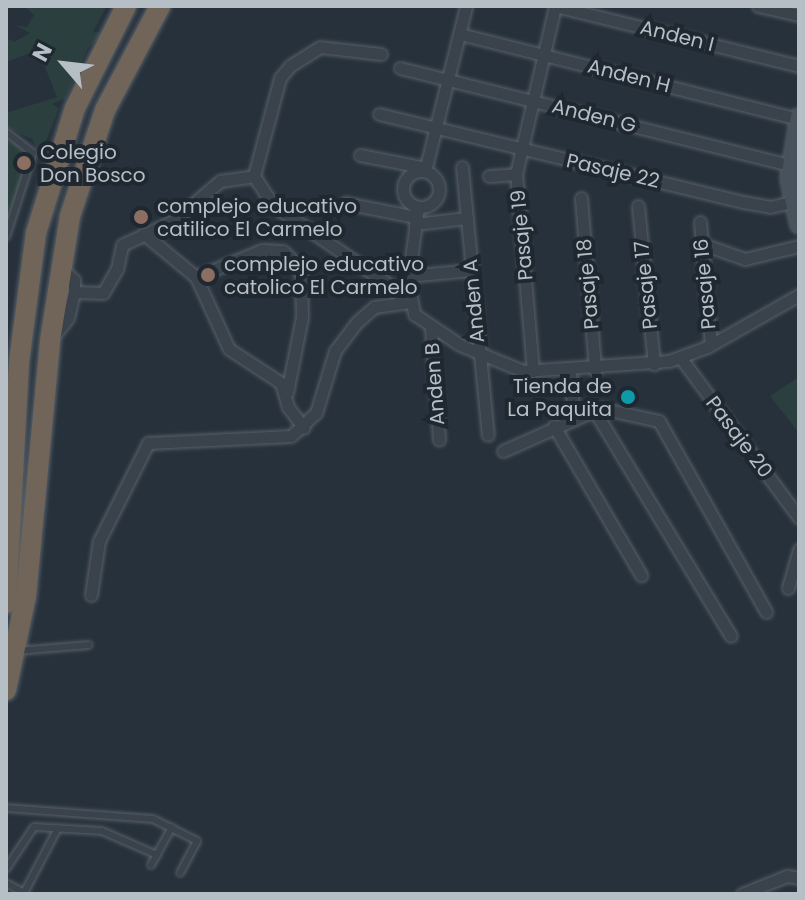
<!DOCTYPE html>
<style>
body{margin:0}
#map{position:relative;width:805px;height:900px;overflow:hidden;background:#26313b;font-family:Poppins,sans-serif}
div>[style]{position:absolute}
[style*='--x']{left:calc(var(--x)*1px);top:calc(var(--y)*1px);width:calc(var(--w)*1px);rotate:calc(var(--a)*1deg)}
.green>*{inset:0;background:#2b3f3e}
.roads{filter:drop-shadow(0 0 2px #586069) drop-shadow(0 0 2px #586069)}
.lane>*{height:6px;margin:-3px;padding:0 3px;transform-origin:3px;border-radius:3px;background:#3a424b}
.street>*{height:11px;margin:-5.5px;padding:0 5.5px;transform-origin:5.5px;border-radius:5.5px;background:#3a424b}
.street>.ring{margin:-5.5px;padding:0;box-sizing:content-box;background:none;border:11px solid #3a424b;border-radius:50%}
.secondary>*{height:16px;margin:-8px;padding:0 8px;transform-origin:8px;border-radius:8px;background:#48525d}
.highway>*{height:20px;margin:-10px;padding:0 10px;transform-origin:10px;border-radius:10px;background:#706558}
.dots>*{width:22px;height:22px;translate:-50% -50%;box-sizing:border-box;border:4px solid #1f2730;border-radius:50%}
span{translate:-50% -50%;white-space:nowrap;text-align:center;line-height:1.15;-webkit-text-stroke:8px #1f2730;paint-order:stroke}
.street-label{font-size:20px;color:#b6bec6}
.poi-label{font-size:20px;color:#b6bec6}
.left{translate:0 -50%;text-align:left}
.right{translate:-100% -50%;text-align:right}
.frame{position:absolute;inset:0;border:8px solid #b6bec6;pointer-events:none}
.north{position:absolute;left:24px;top:24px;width:80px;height:80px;-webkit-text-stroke:6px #1f2730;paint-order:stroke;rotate:298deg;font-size:22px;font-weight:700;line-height:32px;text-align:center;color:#b6bec6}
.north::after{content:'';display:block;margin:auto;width:28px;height:36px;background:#b6bec6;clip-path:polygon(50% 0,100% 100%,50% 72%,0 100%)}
</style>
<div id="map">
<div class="green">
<div style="clip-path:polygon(24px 6px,107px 6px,93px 32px,104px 33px,88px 48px,66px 98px,52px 104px,59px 108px,40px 157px,32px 139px,6px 127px,6px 113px,57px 97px,38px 50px,6px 62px,6px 38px,14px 42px,30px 33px,15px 25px,27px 27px,34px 15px)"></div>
<div style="clip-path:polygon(6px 139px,20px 146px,28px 160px,6px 227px)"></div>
<div style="clip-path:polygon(799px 377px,799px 433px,770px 396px)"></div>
</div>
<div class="roads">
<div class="lane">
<div style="--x:6;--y:132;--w:34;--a:38"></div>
<div style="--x:33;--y:153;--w:88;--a:107.8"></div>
<div style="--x:17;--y:651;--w:72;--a:-4.8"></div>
<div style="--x:6;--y:808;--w:147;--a:4.3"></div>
<div style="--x:153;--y:819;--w:49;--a:26.6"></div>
<div style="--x:197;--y:841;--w:36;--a:118"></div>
<div style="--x:151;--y:865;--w:43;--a:-61.1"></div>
<div style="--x:6;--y:869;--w:50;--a:-56.3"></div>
<div style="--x:34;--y:827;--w:68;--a:3.4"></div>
<div style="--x:102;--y:831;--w:60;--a:23.6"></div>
<div style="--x:6;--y:883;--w:21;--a:29"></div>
<div style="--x:24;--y:893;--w:73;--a:-62.4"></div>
</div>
<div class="street">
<div style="--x:555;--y:6;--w:251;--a:13.8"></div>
<div style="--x:758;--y:6;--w:42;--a:12.4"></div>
<div style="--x:460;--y:34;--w:349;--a:14.1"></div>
<div style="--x:381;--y:54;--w:61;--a:-173.5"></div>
<div style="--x:320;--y:47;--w:36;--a:148"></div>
<div style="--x:290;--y:66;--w:16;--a:130"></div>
<div style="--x:280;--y:78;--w:101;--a:104.9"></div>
<div style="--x:254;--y:176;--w:35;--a:57"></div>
<div style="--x:273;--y:205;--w:152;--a:34.5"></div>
<div style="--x:398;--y:291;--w:12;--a:70"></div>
<div style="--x:400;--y:68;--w:401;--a:14"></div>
<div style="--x:379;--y:114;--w:374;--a:13.6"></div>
<div style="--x:743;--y:202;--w:27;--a:10"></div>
<div style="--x:770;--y:207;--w:22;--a:-13"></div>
<div style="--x:360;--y:155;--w:67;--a:11.1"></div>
<div style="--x:462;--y:167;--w:269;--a:84.5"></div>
<div class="ring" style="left:403px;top:171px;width:25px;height:25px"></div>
<div style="--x:425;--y:171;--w:170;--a:-76"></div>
<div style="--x:489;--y:176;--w:27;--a:-4"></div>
<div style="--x:581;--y:198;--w:173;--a:85.3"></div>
<div style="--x:345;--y:203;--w:72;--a:11.2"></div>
<div style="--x:638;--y:206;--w:159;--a:84.2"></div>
<div style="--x:418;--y:207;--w:76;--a:97.6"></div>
<div style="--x:408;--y:282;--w:33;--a:79"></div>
<div style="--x:414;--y:314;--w:55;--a:34"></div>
<div style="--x:460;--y:345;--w:68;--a:22.4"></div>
<div style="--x:523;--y:371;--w:146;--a:-3.9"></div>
<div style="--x:669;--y:361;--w:40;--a:-20.2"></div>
<div style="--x:707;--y:347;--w:106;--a:-29.5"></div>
<div style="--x:700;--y:222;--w:123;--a:84.9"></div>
<div style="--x:415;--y:224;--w:52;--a:-6.6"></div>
<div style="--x:144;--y:234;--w:67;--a:39.6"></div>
<div style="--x:196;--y:277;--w:79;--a:65.4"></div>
<div style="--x:229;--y:349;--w:62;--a:33.2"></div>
<div style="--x:281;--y:383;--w:25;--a:74"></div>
<div style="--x:288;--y:407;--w:26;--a:53"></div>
<div style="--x:702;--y:244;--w:46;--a:19.2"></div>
<div style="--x:745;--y:259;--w:56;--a:-13.5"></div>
<div style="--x:408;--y:276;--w:63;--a:-5.4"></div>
<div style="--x:196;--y:277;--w:71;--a:-22.2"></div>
<div style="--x:262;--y:250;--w:21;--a:3"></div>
<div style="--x:283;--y:251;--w:17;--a:45"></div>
<div style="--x:295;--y:263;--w:13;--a:61"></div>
<div style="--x:301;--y:274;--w:43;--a:88.7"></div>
<div style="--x:302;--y:317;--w:77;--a:101.2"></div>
<div style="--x:74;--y:292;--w:29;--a:2"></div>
<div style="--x:103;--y:293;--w:28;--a:-60"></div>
<div style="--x:117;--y:269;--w:25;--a:-78"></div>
<div style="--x:122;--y:245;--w:56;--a:-25.2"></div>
<div style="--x:173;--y:221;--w:62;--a:-40.4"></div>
<div style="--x:220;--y:181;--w:34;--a:-8"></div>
<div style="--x:431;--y:328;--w:112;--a:85.9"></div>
<div style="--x:53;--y:337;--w:24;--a:-52"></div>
<div style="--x:68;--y:318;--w:27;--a:-77"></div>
<div style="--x:74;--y:292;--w:12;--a:-90"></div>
<div style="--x:74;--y:280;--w:18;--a:-137"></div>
<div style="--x:680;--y:357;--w:200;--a:53.5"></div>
<div style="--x:533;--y:371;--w:198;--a:-94.9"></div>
<div style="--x:516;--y:174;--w:172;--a:-76.9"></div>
<div style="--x:570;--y:371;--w:45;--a:84.9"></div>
<div style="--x:594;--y:410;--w:264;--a:58.8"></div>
<div style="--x:554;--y:426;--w:173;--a:59.7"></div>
<div style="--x:503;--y:451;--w:106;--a:-23.9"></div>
<div style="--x:600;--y:408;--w:60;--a:12.4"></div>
<div style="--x:659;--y:421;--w:219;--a:60.7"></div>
<div style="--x:788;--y:588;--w:40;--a:-74"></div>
<div style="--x:91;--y:595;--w:55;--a:-81.6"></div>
<div style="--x:99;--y:541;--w:110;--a:-63.4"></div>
<div style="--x:148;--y:443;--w:143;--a:-2.8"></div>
<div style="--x:291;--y:436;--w:34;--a:-43"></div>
<div style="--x:316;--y:413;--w:65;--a:-73"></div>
<div style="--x:335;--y:351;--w:36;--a:-53"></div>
<div style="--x:357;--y:322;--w:23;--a:-41"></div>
<div style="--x:374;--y:307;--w:36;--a:-8"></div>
<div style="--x:742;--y:894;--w:48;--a:-21.8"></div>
<div style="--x:787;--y:876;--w:12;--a:9"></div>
</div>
<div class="secondary">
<div style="--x:799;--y:117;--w:63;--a:99.2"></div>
<div style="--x:789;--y:179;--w:47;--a:77.7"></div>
</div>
<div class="highway">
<div style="--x:6;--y:603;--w:241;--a:-86.9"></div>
<div style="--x:19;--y:362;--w:130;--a:-82.5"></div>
<div style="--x:36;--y:233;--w:131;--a:-72.7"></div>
<div style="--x:75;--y:108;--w:114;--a:-63.4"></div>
<div style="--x:6;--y:690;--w:96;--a:-78"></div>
<div style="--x:26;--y:596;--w:256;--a:-84.6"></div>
<div style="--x:50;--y:341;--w:127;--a:-80.9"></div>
<div style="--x:70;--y:216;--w:112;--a:-71.7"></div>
<div style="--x:105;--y:110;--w:118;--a:-62.1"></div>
</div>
</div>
<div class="dots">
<div style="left:24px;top:163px;background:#8d6e63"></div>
<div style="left:141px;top:217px;background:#8d6e63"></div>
<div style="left:208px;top:275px;background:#8d6e63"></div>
<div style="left:628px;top:397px;background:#0f9aa8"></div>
</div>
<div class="street-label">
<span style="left:677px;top:36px;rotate:14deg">Anden I</span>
<span style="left:629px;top:76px;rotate:14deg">Anden H</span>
<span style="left:594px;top:116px;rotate:14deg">Anden G</span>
<span style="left:613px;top:171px;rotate:13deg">Pasaje 22</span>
<span style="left:522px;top:235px;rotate:-95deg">Pasaje 19</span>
<span style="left:588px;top:284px;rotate:-95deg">Pasaje 18</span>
<span style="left:705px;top:284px;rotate:-95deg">Pasaje 16</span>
<span style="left:646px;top:285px;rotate:-96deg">Pasaje 17</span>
<span style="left:474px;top:301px;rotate:-95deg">Anden A</span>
<span style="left:435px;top:384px;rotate:-94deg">Anden B</span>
<span style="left:739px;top:437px;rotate:53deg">Pasaje 20</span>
</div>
<div class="poi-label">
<span class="left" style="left:40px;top:164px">Colegio<br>Don Bosco</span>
<span class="left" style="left:157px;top:218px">complejo educativo<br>catilico El Carmelo</span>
<span class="left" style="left:224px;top:276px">complejo educativo<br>catolico El Carmelo</span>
<span class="right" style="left:612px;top:398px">Tienda de<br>La Paquita</span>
</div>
<div class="frame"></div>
<div class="north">N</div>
</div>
